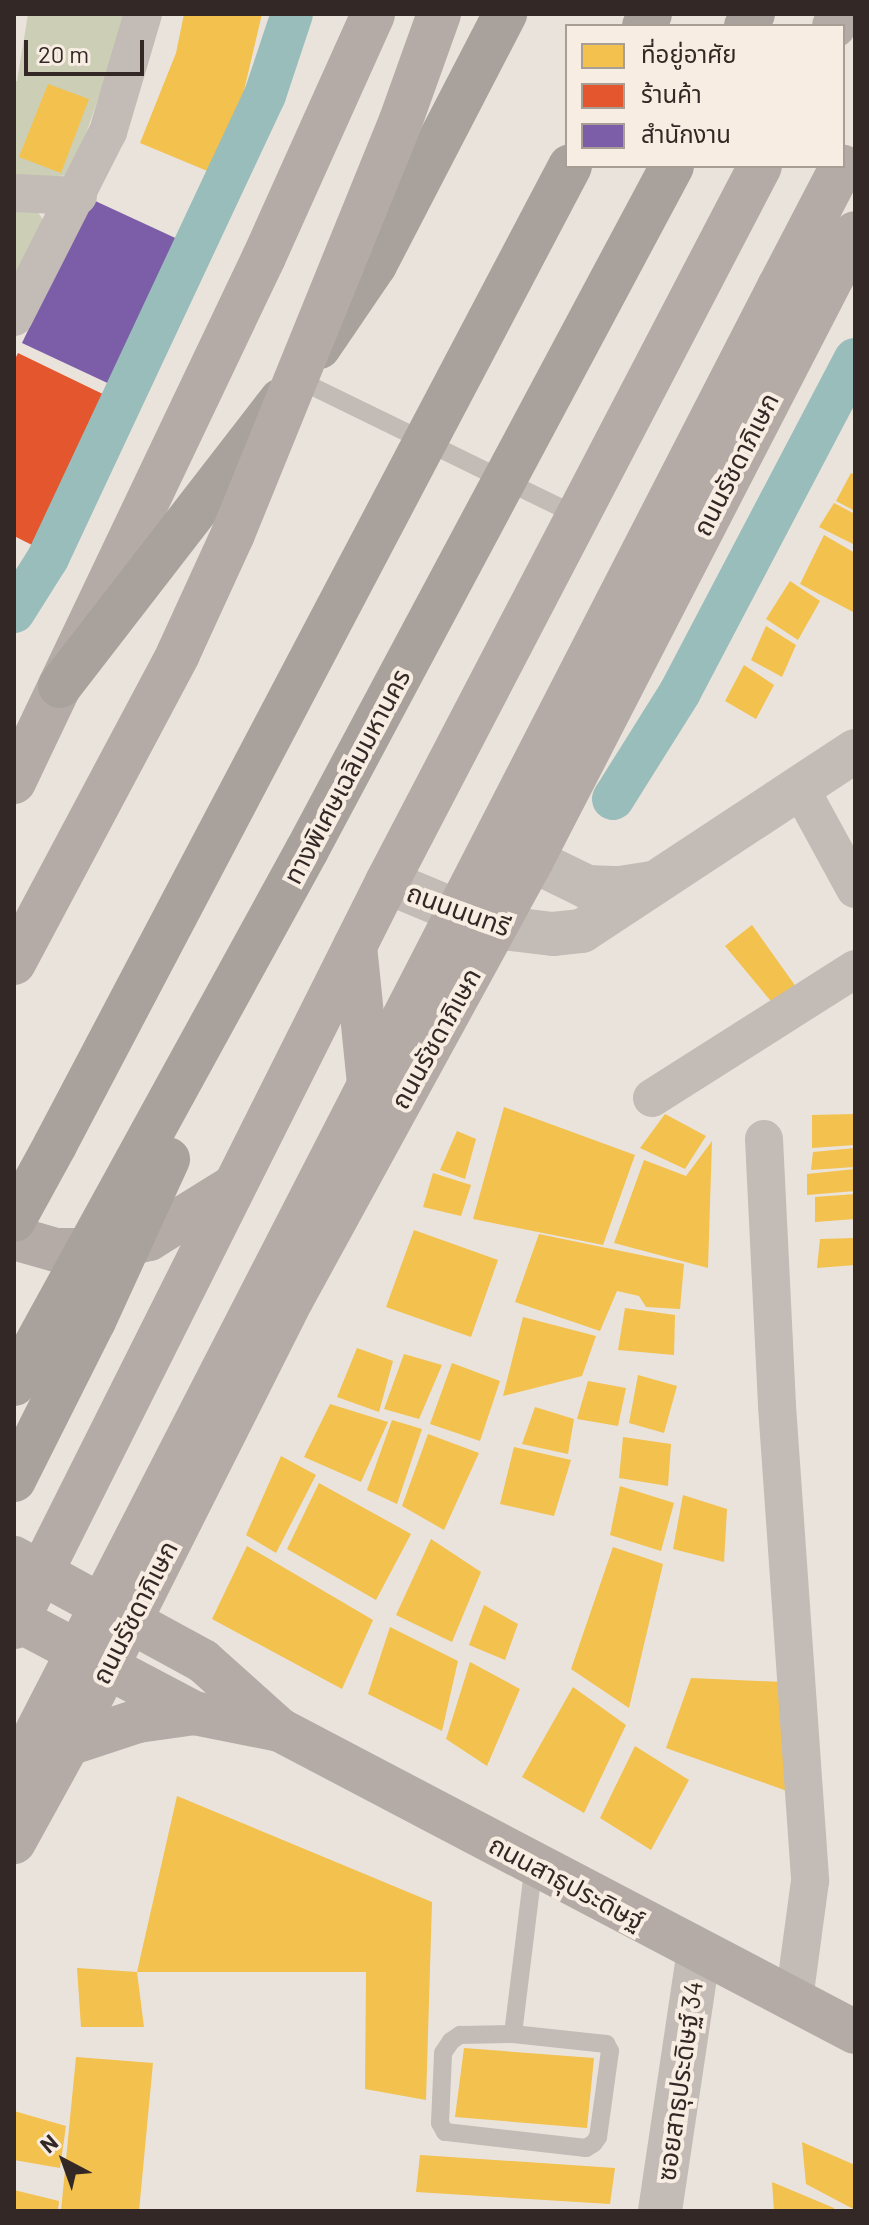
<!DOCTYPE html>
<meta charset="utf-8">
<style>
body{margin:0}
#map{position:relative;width:869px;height:2225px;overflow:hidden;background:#eae3dc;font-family:Barlow,"Noto Sans Thai",sans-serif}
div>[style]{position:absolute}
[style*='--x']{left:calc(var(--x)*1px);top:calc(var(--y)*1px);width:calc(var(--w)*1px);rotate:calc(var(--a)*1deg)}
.green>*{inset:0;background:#cccfb6}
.homes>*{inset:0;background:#f2c14e}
.shops>*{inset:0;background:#e4572e}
.offices>*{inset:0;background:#7b5ea7}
.canal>*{height:42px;margin:-21px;padding:0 21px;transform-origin:21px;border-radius:21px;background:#98bdbb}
.service>*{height:18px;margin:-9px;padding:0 9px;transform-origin:9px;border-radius:9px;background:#c3bbb5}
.minor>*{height:38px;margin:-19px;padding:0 19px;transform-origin:19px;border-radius:19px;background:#c3bbb5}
.tertiary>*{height:44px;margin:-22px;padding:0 22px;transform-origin:22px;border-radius:22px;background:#c3bbb5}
.secondary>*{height:44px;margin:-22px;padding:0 22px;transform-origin:22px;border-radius:22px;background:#b4aba6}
.motorway>*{height:44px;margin:-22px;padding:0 22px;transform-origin:22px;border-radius:22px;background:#a9a29c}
.secondary-bridge>*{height:44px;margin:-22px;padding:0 22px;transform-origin:22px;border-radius:22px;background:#b4aba6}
.motorway-bridge>*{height:44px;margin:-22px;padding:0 22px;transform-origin:22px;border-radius:22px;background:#a9a29c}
span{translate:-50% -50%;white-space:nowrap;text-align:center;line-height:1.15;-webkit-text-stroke:8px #f8ede2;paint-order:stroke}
.street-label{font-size:26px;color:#332825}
.frame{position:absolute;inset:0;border:16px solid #332825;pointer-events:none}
.legend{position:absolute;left:565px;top:24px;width:280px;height:144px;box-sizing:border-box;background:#f8ede2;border:2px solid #a99e96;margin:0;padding:10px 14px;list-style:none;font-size:24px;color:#332825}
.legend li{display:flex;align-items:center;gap:16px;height:40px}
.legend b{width:40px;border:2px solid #a99e96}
.north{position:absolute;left:24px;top:2121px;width:80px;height:80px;-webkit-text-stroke:6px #f8ede2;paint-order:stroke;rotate:319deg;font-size:22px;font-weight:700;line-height:32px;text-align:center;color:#332825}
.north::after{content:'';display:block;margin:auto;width:28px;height:36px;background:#332825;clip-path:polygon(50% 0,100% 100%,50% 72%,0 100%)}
.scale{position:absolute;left:24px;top:40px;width:120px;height:36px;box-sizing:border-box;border:4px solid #332825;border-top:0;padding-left:10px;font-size:24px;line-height:28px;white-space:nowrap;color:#332825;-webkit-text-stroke:6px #f8ede2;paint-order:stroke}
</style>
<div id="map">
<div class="green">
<div style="clip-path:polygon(28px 14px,127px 14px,72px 175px,14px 179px,14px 81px,17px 81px)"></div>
<div style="clip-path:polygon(14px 209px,36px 209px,43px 220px,14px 279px)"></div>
</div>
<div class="homes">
<div style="clip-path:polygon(184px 14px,262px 14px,234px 133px,217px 175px,140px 143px,176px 53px)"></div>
<div style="clip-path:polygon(48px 84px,89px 99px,61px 173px,19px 157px)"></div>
<div style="clip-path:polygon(851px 473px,855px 475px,855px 511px,836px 501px)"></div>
<div style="clip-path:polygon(834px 503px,855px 514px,855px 545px,819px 527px)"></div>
<div style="clip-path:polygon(824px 535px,855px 553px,855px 613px,800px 584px)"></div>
<div style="clip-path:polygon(790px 581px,820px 601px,798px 640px,766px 619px)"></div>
<div style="clip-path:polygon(766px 626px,796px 645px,782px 677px,751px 660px)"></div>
<div style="clip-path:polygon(744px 665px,774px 685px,756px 719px,725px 701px)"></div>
<div style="clip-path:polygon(752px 925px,799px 991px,775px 1006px,725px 946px)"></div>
<div style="clip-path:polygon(504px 1107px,635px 1155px,603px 1245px,473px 1219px)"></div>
<div style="clip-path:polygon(665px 1114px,706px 1136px,685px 1169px,640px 1148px)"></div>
<div style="clip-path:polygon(855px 1114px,855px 1145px,812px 1148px,812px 1115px)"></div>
<div style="clip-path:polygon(457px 1131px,476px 1139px,465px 1179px,440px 1170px)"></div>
<div style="clip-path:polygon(712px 1141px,708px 1268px,614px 1243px,644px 1160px,686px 1176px)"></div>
<div style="clip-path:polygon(855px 1148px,855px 1167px,811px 1170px,813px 1152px)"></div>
<div style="clip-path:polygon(855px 1169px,855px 1191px,807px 1195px,807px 1174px)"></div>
<div style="clip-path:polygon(433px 1173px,471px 1185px,461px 1216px,423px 1207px)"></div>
<div style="clip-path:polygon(855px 1194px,855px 1219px,815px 1222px,815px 1197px)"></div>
<div style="clip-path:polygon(414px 1230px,498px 1260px,471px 1337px,386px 1307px)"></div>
<div style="clip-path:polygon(539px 1234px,684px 1264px,680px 1309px,646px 1307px,639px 1296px,617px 1291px,600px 1331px,515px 1302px)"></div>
<div style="clip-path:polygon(855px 1238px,855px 1265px,817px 1268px,820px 1239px)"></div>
<div style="clip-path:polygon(625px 1308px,675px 1315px,674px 1355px,618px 1350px)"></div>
<div style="clip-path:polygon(523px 1317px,596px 1336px,582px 1376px,503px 1396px)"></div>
<div style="clip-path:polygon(357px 1348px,393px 1361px,379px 1412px,337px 1397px)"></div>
<div style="clip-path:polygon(404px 1354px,442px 1365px,419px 1419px,384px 1409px)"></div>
<div style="clip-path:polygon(452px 1363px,500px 1381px,480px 1441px,430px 1424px)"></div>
<div style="clip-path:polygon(638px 1375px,677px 1386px,664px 1433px,629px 1423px)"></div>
<div style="clip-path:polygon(588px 1381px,626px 1388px,618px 1426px,577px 1419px)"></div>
<div style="clip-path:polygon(330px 1404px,388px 1422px,361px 1482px,304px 1457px)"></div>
<div style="clip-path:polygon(535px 1407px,574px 1419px,568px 1454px,522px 1444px)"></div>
<div style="clip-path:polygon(392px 1420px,422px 1429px,397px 1504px,367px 1490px)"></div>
<div style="clip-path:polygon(428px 1434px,479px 1453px,444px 1530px,402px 1506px)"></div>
<div style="clip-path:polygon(623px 1437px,671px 1444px,668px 1486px,619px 1478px)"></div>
<div style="clip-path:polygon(514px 1447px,571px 1460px,554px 1516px,500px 1504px)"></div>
<div style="clip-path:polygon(281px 1456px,316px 1475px,276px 1553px,246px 1535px)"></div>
<div style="clip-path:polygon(319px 1483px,411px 1534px,376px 1600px,287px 1549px)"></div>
<div style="clip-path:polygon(620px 1486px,674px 1503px,661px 1551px,610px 1535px)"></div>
<div style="clip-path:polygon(683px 1495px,727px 1509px,724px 1562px,673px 1549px)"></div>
<div style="clip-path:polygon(431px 1539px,481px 1572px,452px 1642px,396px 1615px)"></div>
<div style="clip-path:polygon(247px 1546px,373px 1620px,342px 1689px,212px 1619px)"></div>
<div style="clip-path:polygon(613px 1547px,663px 1564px,629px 1708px,571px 1669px)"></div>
<div style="clip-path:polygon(484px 1605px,518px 1624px,505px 1660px,469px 1645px)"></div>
<div style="clip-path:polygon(390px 1627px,458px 1661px,442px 1731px,368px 1694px)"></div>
<div style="clip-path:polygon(470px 1662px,520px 1689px,487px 1766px,446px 1739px)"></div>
<div style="clip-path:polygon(691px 1678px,782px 1682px,787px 1791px,666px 1748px)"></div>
<div style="clip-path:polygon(573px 1687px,626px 1725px,584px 1813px,522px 1777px)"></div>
<div style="clip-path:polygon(635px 1746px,689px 1780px,651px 1850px,600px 1818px)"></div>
<div style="clip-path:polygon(177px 1796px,432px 1902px,426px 2100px,365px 2089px,366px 1972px,137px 1972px,144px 2027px,81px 2027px,77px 1968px,137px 1972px)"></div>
<div style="clip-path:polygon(464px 2048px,594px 2058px,587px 2128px,455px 2117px)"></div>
<div style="clip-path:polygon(76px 2057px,153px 2063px,139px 2211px,61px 2211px)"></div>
<div style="clip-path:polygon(14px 2111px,66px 2126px,60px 2168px,14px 2160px)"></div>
<div style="clip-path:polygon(802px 2142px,855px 2165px,855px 2210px,806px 2184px)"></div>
<div style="clip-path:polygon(420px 2155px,615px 2168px,610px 2204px,416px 2192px)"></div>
<div style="clip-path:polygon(772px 2182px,834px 2208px,834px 2211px,774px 2211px)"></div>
<div style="clip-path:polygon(14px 2190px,59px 2201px,58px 2211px,14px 2211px)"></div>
</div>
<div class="shops">
<div style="clip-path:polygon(18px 353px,111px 398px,38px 548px,14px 536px,14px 361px)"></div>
</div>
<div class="offices">
<div style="clip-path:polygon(91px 199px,184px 242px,116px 387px,22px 343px)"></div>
</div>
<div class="canal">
<div style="--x:14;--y:612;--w:64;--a:-57.8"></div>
<div style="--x:48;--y:558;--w:511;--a:-64.89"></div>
<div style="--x:265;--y:95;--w:85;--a:-71.6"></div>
<div style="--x:613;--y:799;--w:126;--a:-57.9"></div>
<div style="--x:680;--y:692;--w:376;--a:-62.3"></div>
</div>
<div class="service">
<div style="--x:297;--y:379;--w:310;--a:26"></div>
<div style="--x:513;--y:2034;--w:94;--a:6.1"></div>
<div style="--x:606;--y:2044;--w:8;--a:60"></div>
<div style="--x:610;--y:2051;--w:87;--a:97.9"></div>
<div style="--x:598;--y:2137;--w:7;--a:124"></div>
<div style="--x:594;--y:2143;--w:9;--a:148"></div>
<div style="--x:586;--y:2148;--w:142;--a:-173.5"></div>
<div style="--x:445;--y:2132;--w:10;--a:-119"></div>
<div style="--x:440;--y:2123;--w:70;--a:-87.5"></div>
<div style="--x:443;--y:2053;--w:14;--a:-56"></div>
<div style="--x:451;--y:2041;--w:11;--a:-34"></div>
<div style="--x:460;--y:2035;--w:53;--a:-1.1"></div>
<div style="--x:513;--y:2034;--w:171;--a:-83"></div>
</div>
<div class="minor">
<div style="--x:14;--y:193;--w:64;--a:2.7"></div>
<div style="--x:14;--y:317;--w:208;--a:-63.1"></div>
<div style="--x:108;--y:132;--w:123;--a:-73.5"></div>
<div style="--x:800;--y:788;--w:115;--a:61.4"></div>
<div style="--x:652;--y:1098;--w:241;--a:-32.4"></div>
<div style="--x:764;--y:1139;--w:267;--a:87.2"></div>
<div style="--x:777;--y:1406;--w:476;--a:86"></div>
<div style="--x:810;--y:1881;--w:119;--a:97.7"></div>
</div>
<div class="tertiary">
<div style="--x:532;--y:860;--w:61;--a:26.1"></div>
<div style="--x:587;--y:887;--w:33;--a:2"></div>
<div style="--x:620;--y:888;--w:31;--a:-9"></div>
<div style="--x:387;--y:882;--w:117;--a:22.6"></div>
<div style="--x:495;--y:927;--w:58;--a:6.9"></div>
<div style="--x:553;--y:934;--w:29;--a:-6"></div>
<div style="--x:582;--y:931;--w:327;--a:-33.4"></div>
<div style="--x:660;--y:2211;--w:263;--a:-81.5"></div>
</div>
<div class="secondary">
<div style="--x:834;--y:26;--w:13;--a:-63"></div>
<div style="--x:779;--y:287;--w:136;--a:-62.5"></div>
<div style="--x:14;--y:782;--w:581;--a:-64.54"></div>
<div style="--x:264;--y:257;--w:266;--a:-65.8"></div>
<div style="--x:355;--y:946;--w:158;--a:84.2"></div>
<div style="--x:14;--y:1238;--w:44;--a:15.9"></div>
<div style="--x:56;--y:1250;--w:45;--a:0"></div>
<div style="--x:101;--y:1250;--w:49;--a:-12.9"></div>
<div style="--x:149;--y:1239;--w:100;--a:-31.9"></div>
<div style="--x:14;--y:1558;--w:215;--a:28.6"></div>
<div style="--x:203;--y:1661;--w:103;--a:41.9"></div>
<div style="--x:280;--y:1730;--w:649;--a:27.71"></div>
<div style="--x:14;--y:1618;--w:204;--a:27.8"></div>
<div style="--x:194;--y:1713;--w:88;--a:11.2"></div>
<div style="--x:14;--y:1627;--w:833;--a:-63.4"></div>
<div style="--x:387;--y:882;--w:807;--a:-62.48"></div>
<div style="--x:68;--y:1744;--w:74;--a:-18.2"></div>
<div style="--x:138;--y:1721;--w:57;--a:-8.1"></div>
<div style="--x:14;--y:1842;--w:112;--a:-61.1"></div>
<div style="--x:68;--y:1744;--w:498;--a:-63.3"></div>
<div style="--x:292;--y:1299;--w:500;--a:-61.33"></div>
<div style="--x:532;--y:860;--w:705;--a:-62.74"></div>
</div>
<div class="motorway">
<div style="--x:644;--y:26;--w:13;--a:-63"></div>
<div style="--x:746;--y:26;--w:14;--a:-60"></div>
<div style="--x:319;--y:347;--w:99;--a:-55.7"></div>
<div style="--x:375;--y:265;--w:283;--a:-62.6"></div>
<div style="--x:60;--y:686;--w:361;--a:-52.3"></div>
<div style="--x:14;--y:1220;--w:85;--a:-61.3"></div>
</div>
<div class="secondary-bridge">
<div style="--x:14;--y:963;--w:350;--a:-62"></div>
<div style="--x:178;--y:654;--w:132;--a:-65.4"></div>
<div style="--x:233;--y:534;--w:444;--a:-67.9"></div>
<div style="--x:400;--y:123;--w:116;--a:-70.3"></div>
<div style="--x:14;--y:1776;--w:1674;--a:-62.81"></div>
</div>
<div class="motorway-bridge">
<div style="--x:55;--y:1145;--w:1106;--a:-62.25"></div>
<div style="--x:14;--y:1384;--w:609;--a:-61.25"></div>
<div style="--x:307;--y:850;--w:775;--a:-61.91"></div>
<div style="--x:14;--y:1480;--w:178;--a:-63.3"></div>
<div style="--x:94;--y:1321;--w:178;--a:-65.4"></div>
</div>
<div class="street-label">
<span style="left:735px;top:464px;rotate:-63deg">ถนนรัชดาภิเษก</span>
<span style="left:346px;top:776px;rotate:-62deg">ทางพิเศษเฉลิมมหานคร</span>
<span style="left:459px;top:909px;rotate:20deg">ถนนนนทรี</span>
<span style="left:435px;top:1038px;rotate:-61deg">ถนนรัชดาภิเษก</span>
<span style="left:134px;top:1612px;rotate:-63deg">ถนนรัชดาภิเษก</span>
<span style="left:567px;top:1882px;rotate:28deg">ถนนสาธุประดิษฐ์</span>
<span style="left:679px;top:2081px;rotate:-82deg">ซอยสาธุประดิษฐ์ 34</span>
</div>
<div class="frame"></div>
<ul class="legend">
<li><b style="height:22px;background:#f2c14e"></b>ที่อยู่อาศัย</li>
<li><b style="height:22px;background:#e4572e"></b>ร้านค้า</li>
<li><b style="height:22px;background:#7b5ea7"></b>สำนักงาน</li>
</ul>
<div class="north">N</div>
<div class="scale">20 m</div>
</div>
